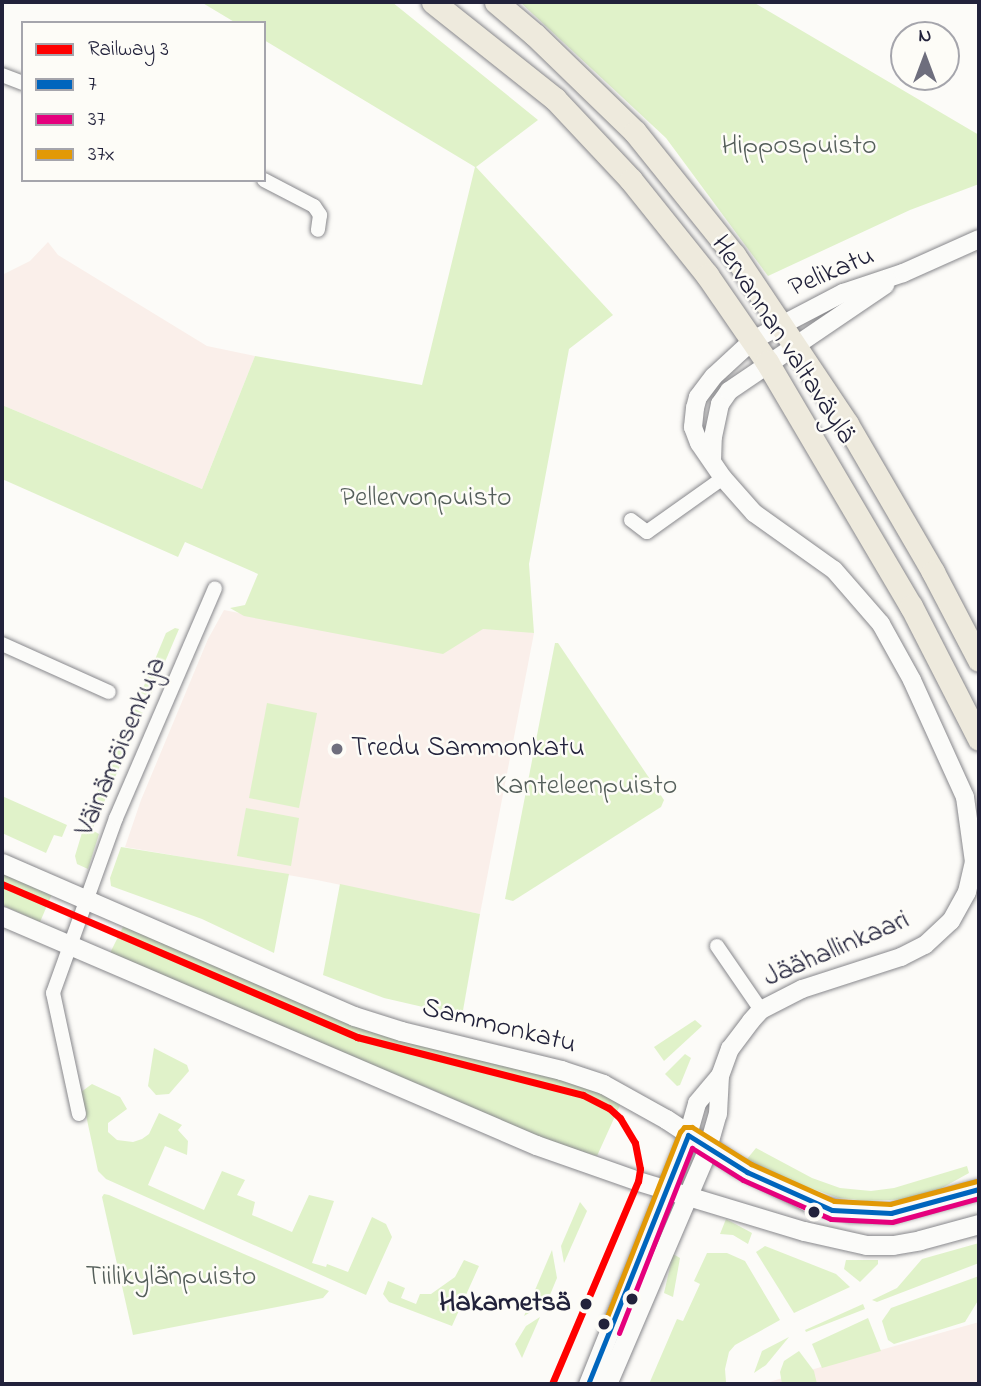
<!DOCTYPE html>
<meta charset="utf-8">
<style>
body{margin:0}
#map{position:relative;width:981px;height:1386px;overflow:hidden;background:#fcfbf8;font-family:"Indie Flower",sans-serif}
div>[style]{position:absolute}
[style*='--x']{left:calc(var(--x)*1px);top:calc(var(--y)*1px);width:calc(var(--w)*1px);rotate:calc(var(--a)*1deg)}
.built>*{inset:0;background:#faefea}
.green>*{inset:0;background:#e0f2c9}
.roads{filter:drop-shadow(0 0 2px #88888c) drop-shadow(0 0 2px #88888c)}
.minor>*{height:14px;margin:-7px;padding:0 7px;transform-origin:7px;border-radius:7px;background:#fbfbf9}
.tertiary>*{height:18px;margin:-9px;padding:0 9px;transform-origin:9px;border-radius:9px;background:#fbfbf9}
.secondary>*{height:19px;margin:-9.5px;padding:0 9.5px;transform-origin:9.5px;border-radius:9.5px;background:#fbfbf9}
.trunk>*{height:23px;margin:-11.5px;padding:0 11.5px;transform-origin:11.5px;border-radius:11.5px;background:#eeeadd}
.bus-1>*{height:5px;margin:-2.5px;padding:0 2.5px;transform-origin:2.5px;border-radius:2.5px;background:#0065bd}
.bus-2>*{height:5px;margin:-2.5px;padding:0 2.5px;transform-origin:2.5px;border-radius:2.5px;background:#e5007d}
.bus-3>*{height:5px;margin:-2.5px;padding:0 2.5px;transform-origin:2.5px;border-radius:2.5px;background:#e29906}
.rail-1>*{height:7px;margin:-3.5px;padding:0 3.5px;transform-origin:3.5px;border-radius:3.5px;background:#f00}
.dots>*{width:19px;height:19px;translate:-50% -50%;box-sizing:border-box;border:4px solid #fdfcf7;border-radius:50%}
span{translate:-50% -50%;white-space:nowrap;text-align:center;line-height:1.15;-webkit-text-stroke:5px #fdfcf7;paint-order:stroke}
.park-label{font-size:28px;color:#545e5a}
.street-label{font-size:28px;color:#22223b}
.poi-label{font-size:28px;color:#22223b}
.left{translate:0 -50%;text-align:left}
.stop-label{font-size:28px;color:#22223b;font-weight:700}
.right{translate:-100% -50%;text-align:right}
.frame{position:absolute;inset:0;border:4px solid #22223b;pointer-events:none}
.legend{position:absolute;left:21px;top:21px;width:245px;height:161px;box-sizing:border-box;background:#fdfcf7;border:2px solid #a5a5ac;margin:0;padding:9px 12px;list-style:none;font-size:21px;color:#22223b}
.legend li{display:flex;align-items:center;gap:14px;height:35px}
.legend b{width:35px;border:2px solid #a5a5ac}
.north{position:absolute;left:890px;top:21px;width:70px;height:70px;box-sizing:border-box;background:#fdfcf7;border:2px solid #a5a5ac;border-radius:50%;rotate:0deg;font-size:19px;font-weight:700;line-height:28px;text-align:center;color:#22223b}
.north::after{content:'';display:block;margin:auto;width:24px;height:32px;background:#6e6e7d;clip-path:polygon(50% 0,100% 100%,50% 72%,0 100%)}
</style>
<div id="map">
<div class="built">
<div style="clip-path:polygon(48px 242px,58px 255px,207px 346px,255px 356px,202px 489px,2px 405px,2px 275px,30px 261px)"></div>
<div style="clip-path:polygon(224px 610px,244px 614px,484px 624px,534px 633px,480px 914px,317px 880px,125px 847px,141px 800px,208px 639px)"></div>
<div style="clip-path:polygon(979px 1322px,979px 1384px,763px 1384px,779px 1379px)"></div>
</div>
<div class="green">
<div style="clip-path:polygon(201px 2px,392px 2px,538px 120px,476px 167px,613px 315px,569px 349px,529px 564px,534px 633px,483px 629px,443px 654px,244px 616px,230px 608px,245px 605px,258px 574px,185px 542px,178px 557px,2px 479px,2px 405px,202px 489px,255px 356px,422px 385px,475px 167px,264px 40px,264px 23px,236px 23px)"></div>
<div style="clip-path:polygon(520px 2px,753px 2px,979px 135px,979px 184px,910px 210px,768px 276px,666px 138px)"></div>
<div style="clip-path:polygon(175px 628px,179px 629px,150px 697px,141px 693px,166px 633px)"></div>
<div style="clip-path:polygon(555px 643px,558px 643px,664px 800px,661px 807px,513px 901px,505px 899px)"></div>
<div style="clip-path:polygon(267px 703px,317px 713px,299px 808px,249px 798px)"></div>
<div style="clip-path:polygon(135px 709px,143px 713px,129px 746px,120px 742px)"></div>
<div style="clip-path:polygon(117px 748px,126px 752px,92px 830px,99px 834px,88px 869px,77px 864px,75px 856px,87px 816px)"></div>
<div style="clip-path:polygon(2px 796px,67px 825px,62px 837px,54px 835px,46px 853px,2px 833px)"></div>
<div style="clip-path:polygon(246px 808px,299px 818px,291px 866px,237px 856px)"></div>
<div style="clip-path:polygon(121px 847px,289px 874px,274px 953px,202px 919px,111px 886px,110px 878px)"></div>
<div style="clip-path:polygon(2px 870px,52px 894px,40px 922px,2px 905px)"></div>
<div style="clip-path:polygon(340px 884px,480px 914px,462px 1016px,384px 998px,323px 975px)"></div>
<div style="clip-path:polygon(125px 923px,339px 1016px,594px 1087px,621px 1103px,597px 1156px,548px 1141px,426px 1087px,360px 1065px,109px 955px)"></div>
<div style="clip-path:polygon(695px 1020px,702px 1026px,664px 1061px,654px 1047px)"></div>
<div style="clip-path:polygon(154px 1048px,187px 1065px,189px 1071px,169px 1094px,156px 1095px,148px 1086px)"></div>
<div style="clip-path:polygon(685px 1054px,691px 1058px,680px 1085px,677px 1086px,665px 1074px)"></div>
<div style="clip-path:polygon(92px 1084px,120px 1097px,127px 1109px,108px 1123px,108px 1132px,117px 1140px,133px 1142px,142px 1139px,149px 1134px,159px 1113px,182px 1125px,178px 1130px,188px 1141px,187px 1155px,165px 1146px,148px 1185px,204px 1210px,222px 1171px,245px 1180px,237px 1195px,255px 1202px,252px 1215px,292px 1232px,309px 1195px,334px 1201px,312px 1263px,326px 1267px,327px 1264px,348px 1272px,372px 1217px,386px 1224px,392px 1237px,366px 1295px,106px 1179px,98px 1171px,81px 1092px)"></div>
<div style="clip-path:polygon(756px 1148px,812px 1178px,840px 1188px,871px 1191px,894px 1188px,967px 1166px,969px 1173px,931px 1194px,911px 1199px,867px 1201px,839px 1198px,789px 1181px,747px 1159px)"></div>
<div style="clip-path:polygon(104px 1194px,109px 1195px,329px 1291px,323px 1298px,133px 1335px,102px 1197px)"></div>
<div style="clip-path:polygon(580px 1202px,587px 1211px,564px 1263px,561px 1246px)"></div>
<div style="clip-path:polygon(726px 1219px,752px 1233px,748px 1244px,733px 1235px,720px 1234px)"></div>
<div style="clip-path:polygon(979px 1243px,979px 1263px,877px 1302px,872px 1300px,897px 1288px,922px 1259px)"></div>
<div style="clip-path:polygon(765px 1246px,836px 1274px,850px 1287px,794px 1313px,756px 1252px)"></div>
<div style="clip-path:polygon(552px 1250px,557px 1278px,547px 1302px,524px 1316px)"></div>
<div style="clip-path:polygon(707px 1253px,727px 1253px,745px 1261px,780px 1320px,735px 1345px,729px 1352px,725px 1369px,726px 1382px,722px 1384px,649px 1384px,677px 1319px,683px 1321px,700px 1284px,694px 1281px)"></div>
<div style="clip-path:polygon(673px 1254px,680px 1258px,673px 1297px,664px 1293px)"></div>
<div style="clip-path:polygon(464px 1260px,479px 1266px,452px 1326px,389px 1302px,383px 1294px,388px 1281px,405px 1288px,401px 1298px,416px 1304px,420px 1294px,431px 1294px,455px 1277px)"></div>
<div style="clip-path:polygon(846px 1260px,878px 1260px,878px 1264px,860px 1282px,844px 1269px)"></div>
<div style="clip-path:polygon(979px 1276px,979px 1299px,965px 1322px,894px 1344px,888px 1340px,882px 1321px,891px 1308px)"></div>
<div style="clip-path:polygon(863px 1304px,865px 1309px,806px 1332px,805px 1330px)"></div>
<div style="clip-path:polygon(540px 1317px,522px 1358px,515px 1344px,526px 1326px)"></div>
<div style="clip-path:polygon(868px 1318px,881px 1351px,822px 1368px,812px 1344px)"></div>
<div style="clip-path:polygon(789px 1337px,766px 1365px,754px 1373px,762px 1351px)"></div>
<div style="clip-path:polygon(799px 1351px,814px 1371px,817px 1384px,782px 1384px,780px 1372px,784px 1361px)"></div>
</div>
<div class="roads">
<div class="minor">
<div style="--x:2;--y:75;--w:22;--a:21"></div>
<div style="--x:264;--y:180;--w:56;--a:27.5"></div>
<div style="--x:314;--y:206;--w:11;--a:56"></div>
<div style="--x:320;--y:215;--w:15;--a:98"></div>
<div style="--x:631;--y:520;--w:20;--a:37"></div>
<div style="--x:647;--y:532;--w:93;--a:-35.4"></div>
<div style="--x:2;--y:644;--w:117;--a:24.2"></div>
<div style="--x:717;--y:946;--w:78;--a:55.5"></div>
<div style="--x:79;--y:1114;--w:124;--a:-102.1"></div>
<div style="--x:53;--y:993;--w:186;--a:-70.2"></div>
<div style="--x:116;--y:818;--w:250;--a:-66.7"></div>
</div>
<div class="tertiary">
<div style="--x:712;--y:461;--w:24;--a:-88"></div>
<div style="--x:713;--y:437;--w:34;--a:-78"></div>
<div style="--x:720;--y:404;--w:16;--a:-55"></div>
<div style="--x:729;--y:391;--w:189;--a:-34.2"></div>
<div style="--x:688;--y:1135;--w:33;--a:-74"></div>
<div style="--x:697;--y:1103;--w:35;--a:-50"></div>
<div style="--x:708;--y:1148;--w:35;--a:-74"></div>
<div style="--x:718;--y:1114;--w:38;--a:-87"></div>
<div style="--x:720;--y:1076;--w:29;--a:-70"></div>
<div style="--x:730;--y:1049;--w:35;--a:-53"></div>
<div style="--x:751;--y:1021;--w:15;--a:-48"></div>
<div style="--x:761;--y:1010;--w:46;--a:-27.1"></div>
<div style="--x:802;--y:989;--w:104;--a:-17.9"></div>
<div style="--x:901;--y:957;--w:27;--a:-27"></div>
<div style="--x:925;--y:945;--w:35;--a:-43"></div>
<div style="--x:951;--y:921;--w:33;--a:-61"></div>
<div style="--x:967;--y:892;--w:31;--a:-77"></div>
<div style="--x:974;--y:862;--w:66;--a:-97.9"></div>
<div style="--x:965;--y:797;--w:128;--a:-114.4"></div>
<div style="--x:912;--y:680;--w:64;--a:-119"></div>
<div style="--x:881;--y:624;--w:72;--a:-131"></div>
<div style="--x:834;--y:570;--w:98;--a:-144.5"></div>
<div style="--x:754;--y:513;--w:47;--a:-131.5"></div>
<div style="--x:723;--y:478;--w:42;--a:-124.4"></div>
<div style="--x:699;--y:443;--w:17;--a:-111"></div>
<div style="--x:693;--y:427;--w:19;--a:-84"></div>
<div style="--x:695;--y:408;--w:11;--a:-75"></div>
<div style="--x:698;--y:397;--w:26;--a:-53"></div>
<div style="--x:714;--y:376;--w:53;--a:-42.7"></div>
<div style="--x:753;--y:340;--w:102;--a:-27.6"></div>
<div style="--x:843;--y:293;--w:63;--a:-18.4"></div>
<div style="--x:903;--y:273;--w:83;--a:-24.1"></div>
</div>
<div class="secondary">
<div style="--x:2;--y:863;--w:384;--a:23.5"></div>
<div style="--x:354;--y:1016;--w:49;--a:17.7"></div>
<div style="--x:401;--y:1031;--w:165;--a:13.7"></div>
<div style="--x:561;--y:1070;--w:44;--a:18.4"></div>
<div style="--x:603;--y:1084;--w:72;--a:29.1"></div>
<div style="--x:666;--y:1119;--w:85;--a:33.5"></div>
<div style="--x:737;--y:1166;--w:83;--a:26.6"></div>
<div style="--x:811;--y:1203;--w:40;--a:13"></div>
<div style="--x:850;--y:1212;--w:41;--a:1.4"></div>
<div style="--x:891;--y:1213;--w:91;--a:-15.3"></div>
<div style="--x:2;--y:916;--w:581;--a:23.21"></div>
<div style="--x:536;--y:1145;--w:108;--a:19.4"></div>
<div style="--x:638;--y:1181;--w:173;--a:16.8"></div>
<div style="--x:804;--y:1231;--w:64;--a:12.7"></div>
<div style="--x:866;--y:1245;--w:27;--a:0"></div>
<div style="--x:893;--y:1245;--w:27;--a:-10"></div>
<div style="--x:920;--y:1240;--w:61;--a:-15.2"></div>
<div style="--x:588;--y:1384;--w:268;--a:-68.1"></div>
<div style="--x:607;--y:1384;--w:257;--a:-66.8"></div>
</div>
<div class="trunk">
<div style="--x:433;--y:2;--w:156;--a:38.5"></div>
<div style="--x:555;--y:99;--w:111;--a:46.8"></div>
<div style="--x:631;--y:180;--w:122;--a:51.3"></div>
<div style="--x:707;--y:275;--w:106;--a:55.4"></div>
<div style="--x:767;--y:362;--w:283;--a:59.5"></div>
<div style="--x:911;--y:606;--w:149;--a:62.9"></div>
<div style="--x:496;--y:2;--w:51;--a:40.2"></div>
<div style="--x:535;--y:35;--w:139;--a:44.1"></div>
<div style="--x:635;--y:132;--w:158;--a:51.2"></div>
<div style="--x:734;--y:255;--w:203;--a:56.2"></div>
<div style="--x:847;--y:424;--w:171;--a:59.8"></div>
<div style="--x:933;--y:572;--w:99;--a:62.4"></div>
</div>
</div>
<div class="bus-1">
<div style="--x:588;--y:1384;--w:268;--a:-68.1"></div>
<div style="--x:688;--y:1135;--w:70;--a:32.1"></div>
<div style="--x:747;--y:1172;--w:93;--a:24.1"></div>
<div style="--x:832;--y:1210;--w:59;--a:2.9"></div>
<div style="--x:891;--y:1213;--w:91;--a:-15.3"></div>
</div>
<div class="bus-2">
<div style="--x:619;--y:1333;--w:199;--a:-68.5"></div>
<div style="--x:692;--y:1148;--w:60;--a:32.1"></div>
<div style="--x:743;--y:1180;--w:96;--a:23.9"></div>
<div style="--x:831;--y:1219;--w:61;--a:2.8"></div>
<div style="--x:892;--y:1222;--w:90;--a:-15.4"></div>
</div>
<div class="bus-3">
<div style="--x:603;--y:1327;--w:210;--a:-68.5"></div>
<div style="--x:680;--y:1132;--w:6;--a:-51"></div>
<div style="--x:684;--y:1127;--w:8;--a:0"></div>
<div style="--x:692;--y:1127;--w:70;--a:32.1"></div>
<div style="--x:751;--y:1164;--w:91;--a:24"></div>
<div style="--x:834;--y:1201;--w:56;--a:3.1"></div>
<div style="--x:890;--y:1204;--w:90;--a:-14.8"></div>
</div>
<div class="rail-1">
<div style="--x:2;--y:884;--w:387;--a:23.3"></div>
<div style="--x:357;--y:1037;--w:233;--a:14.4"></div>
<div style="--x:583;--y:1095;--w:29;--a:27"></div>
<div style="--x:609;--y:1108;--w:15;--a:42"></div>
<div style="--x:620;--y:1118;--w:29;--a:59"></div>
<div style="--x:635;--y:1143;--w:26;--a:79"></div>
<div style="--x:640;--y:1169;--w:12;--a:99"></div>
<div style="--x:638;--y:1181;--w:220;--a:113"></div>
</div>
<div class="dots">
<div style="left:337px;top:749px;background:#6e6e7d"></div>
<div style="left:814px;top:1212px;background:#22223b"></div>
<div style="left:632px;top:1299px;background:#22223b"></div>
<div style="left:586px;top:1304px;background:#22223b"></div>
<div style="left:604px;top:1324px;background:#22223b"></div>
</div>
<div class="park-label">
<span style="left:799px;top:147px">Hippospuisto</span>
<span style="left:426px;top:499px">Pellervonpuisto</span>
<span style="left:586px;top:787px">Kanteleenpuisto</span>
<span style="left:171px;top:1278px">Tiilikylänpuisto</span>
</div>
<div class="street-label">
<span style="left:832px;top:273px;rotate:-23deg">Pelikatu</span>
<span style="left:782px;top:340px;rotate:57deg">Hervannan valtaväylä</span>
<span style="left:122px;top:747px;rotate:-67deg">Väinämöisenkuja</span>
<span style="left:837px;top:950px;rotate:-23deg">Jäähallinkaari</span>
<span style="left:499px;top:1027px;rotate:14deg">Sammonkatu</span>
</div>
<div class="poi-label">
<span class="left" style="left:351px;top:749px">Tredu Sammonkatu</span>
</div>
<div class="stop-label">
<span class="right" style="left:570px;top:1304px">Hakametsä</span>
</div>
<div class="frame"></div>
<ul class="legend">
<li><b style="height:9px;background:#f00"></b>Railway 3</li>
<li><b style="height:9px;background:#0065bd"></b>7</li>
<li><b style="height:9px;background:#e5007d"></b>37</li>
<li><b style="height:9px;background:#e29906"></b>37x</li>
</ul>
<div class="north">N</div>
</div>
